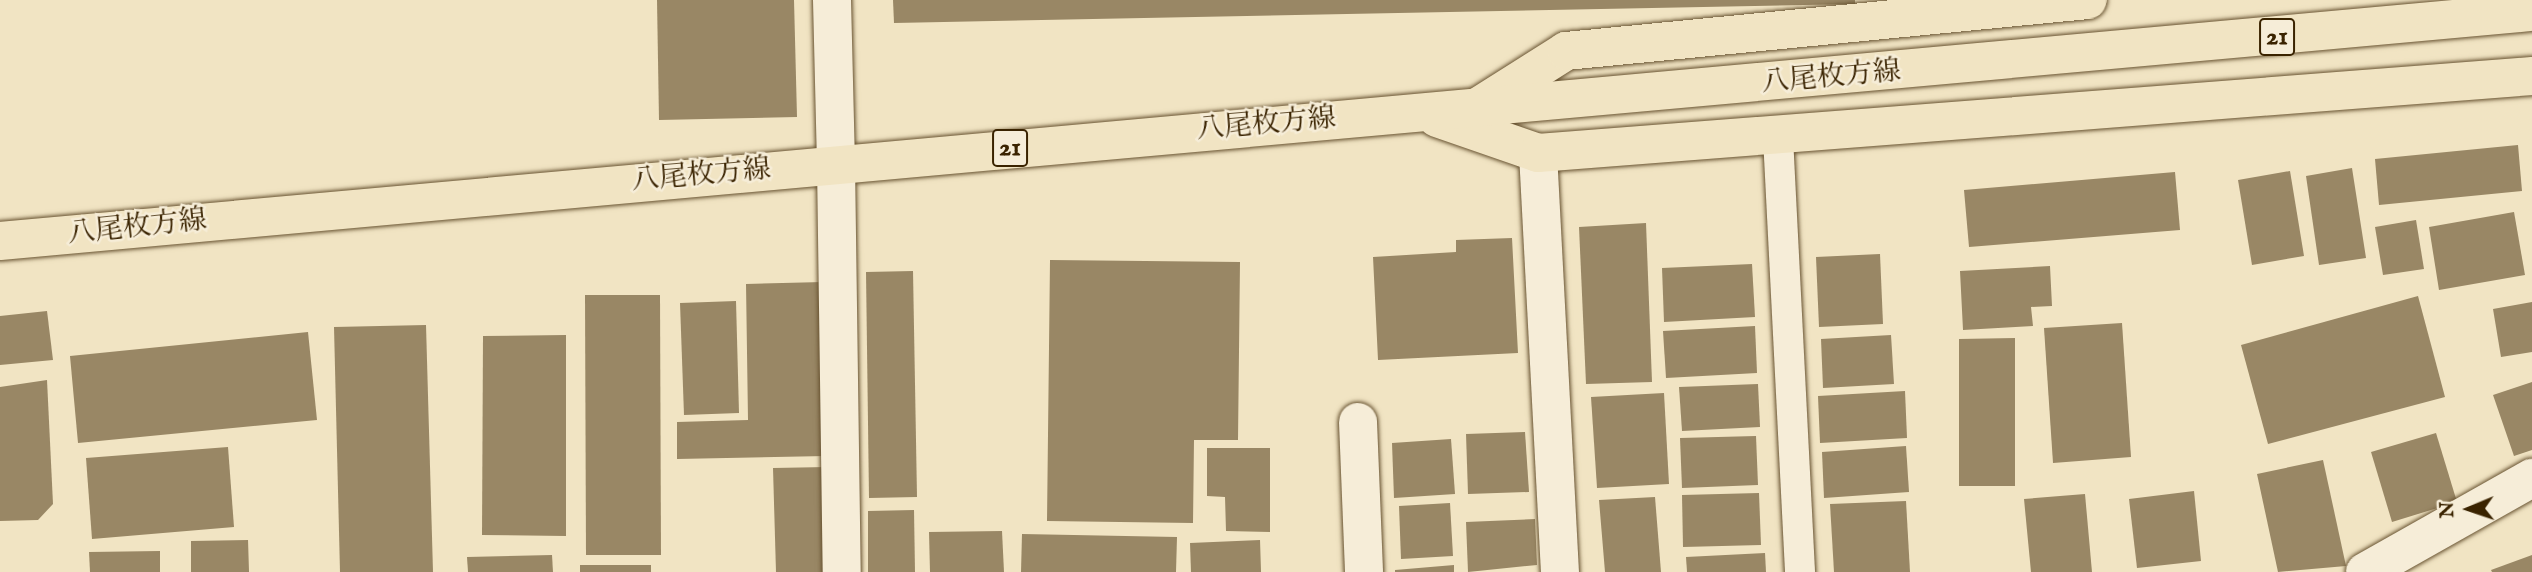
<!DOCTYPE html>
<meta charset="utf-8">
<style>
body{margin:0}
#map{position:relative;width:2532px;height:572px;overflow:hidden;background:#f1e4c3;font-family:"IM FELL English","Noto Serif JP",serif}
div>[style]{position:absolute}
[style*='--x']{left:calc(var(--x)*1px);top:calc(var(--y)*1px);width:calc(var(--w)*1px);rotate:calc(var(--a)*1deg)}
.building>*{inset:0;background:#998765}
.roads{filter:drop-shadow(0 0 2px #685331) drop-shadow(0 0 2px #685331)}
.lane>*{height:30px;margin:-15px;padding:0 15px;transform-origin:15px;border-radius:15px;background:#f6edd8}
.street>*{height:38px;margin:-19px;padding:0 19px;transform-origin:19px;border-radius:19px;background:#f6edd8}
.secondary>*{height:38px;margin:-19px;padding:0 19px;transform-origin:19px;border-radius:19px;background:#f6edd8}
.primary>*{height:38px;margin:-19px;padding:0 19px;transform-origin:19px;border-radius:19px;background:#f1e4c3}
span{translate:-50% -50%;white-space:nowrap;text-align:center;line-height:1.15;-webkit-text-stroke:5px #f6edd8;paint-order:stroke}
.shield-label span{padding:2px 5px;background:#f6edd8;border:2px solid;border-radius:5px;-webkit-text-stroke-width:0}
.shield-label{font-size:26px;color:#3a2300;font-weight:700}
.street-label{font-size:28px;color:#3a2300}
.north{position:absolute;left:2434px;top:474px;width:70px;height:70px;-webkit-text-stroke:5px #f6edd8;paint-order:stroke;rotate:268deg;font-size:19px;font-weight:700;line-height:28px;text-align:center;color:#3a2300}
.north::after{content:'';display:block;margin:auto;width:24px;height:32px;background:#3a2300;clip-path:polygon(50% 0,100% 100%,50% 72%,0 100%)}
</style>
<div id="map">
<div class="building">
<div style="clip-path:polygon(657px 0,794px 0,797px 117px,659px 120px)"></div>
<div style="clip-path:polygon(893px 0,1855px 0,1855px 4px,894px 23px)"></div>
<div style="clip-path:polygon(2518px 145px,2522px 191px,2379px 205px,2375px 159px)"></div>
<div style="clip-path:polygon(2352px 168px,2366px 258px,2319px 265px,2306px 176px)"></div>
<div style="clip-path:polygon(2290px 171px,2304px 256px,2252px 265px,2238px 180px)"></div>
<div style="clip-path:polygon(2175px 172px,2180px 230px,1969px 247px,1964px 190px)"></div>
<div style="clip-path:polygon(2514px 212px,2525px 275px,2439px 290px,2429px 227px)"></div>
<div style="clip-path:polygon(2416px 220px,2424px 269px,2383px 275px,2375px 227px)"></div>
<div style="clip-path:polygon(1646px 223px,1652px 382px,1586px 384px,1579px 227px)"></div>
<div style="clip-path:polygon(1512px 238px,1518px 353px,1378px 360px,1373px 257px,1456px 252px,1456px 240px)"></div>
<div style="clip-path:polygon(1880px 254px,1883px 324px,1819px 327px,1816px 257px)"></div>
<div style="clip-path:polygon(1050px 260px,1240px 262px,1238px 440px,1194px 440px,1193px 523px,1047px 521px)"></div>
<div style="clip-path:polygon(1752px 264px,1755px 317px,1664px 322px,1662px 268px)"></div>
<div style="clip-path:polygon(2050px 266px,2052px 306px,2031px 307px,2033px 326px,1963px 330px,1960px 271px)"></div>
<div style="clip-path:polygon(913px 271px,917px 497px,869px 498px,866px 272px)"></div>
<div style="clip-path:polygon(823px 282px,826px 456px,677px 459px,677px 422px,748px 420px,746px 284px)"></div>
<div style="clip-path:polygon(585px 295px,660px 295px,661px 555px,586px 555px)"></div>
<div style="clip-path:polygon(2418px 296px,2445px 397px,2268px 444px,2241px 345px)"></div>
<div style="clip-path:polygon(736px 301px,739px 413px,684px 415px,680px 303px)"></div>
<div style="clip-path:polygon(2532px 302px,2532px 352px,2501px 357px,2493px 309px)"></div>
<div style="clip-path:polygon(47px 311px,53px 360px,0 365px,0 316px)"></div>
<div style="clip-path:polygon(2122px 323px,2131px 457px,2053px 463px,2044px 328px)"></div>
<div style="clip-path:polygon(426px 325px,433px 572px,340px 572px,334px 327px)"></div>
<div style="clip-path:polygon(1755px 326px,1757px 373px,1666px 378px,1663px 331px)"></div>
<div style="clip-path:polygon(308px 332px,317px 420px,78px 443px,70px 356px)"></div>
<div style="clip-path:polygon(566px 335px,566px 536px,482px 535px,483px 336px)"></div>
<div style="clip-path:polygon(1891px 335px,1894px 384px,1823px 388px,1821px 339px)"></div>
<div style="clip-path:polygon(2015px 338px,2015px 486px,1959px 486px,1959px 339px)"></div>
<div style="clip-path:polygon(47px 380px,53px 504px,38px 520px,0 521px,0 387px)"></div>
<div style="clip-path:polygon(2532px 382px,2532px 450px,2514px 456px,2493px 395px)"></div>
<div style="clip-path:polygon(1758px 384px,1760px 427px,1682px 431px,1679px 387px)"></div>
<div style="clip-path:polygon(1905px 391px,1907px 438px,1820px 443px,1818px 396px)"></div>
<div style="clip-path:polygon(1664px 393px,1669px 484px,1597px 488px,1591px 397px)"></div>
<div style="clip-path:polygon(1525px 432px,1529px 492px,1468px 494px,1466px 434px)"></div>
<div style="clip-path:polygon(2436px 433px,2457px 502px,2392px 522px,2371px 452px)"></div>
<div style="clip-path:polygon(1756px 436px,1758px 485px,1682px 488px,1680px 438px)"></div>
<div style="clip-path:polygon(1451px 439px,1455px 494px,1394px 498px,1392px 443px)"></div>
<div style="clip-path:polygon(1906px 446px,1909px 492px,1824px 498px,1822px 452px)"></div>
<div style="clip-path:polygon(228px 447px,234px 527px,92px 539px,86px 458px)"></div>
<div style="clip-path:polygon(1207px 448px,1270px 448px,1270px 532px,1226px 531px,1225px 497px,1207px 496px)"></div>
<div style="clip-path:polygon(2323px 460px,2346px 566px,2278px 572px,2257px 474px)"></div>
<div style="clip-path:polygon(827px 467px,830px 572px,776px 572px,773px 468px)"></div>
<div style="clip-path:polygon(2194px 491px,2201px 561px,2137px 568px,2129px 499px)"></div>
<div style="clip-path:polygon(1759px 493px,1761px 545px,1683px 547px,1682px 495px)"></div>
<div style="clip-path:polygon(2085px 494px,2092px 572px,2031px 572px,2024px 499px)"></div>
<div style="clip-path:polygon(1655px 497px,1661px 572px,1605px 572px,1599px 500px)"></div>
<div style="clip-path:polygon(1906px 501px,1910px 572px,1834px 572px,1830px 504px)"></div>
<div style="clip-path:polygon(1450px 503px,1453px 556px,1401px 559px,1399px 506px)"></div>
<div style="clip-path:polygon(914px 510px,915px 572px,868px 572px,868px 511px)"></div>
<div style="clip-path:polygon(1535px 519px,1537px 565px,1468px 572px,1466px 522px)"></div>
<div style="clip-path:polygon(1002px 531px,1004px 572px,930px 572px,929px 532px)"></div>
<div style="clip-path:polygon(1022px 534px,1177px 537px,1176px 572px,1021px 572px)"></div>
<div style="clip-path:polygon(248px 540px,249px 572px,191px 572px,191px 541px)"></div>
<div style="clip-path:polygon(1260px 540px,1261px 572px,1191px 572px,1190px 543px)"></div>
<div style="clip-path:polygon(160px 551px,160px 572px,90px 572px,89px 552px)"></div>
<div style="clip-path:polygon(1765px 553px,1766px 572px,1687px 572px,1686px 557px)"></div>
<div style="clip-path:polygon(552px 555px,553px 572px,468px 572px,467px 557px)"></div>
<div style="clip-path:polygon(2532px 555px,2532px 572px,2492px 572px,2491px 570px)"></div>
<div style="clip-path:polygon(580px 565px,651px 565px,651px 572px,580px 572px)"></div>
<div style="clip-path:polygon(1454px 565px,1454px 572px,1395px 572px,1395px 570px)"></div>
</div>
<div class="roads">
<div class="lane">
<div style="--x:1778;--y:137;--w:436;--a:87.1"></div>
</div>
<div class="street">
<div style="--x:1538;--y:153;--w:420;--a:87"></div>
<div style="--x:836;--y:164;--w:408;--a:89.2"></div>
<div style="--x:1358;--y:422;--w:150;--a:87.7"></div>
<div style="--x:2365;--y:572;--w:192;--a:-29.4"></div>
</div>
<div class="secondary">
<div style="--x:832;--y:0;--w:164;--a:88.6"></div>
</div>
<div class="primary">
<div style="--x:1479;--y:106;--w:103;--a:-32.3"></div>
<div style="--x:1566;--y:51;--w:524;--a:-5.58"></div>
<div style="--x:1437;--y:118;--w:107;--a:19.1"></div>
<div style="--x:1538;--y:153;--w:997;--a:-4.43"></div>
<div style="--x:0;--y:241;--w:2542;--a:-5.17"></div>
</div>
</div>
<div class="shield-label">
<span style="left:2277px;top:37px">21</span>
<span style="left:1010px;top:148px">21</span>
</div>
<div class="street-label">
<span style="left:1831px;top:78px;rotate:-5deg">八尾枚方線</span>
<span style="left:1266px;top:125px;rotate:-5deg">八尾枚方線</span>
<span style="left:701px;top:176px;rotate:-5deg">八尾枚方線</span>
<span style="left:137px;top:228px;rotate:-6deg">八尾枚方線</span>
</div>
<div class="north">N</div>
</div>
